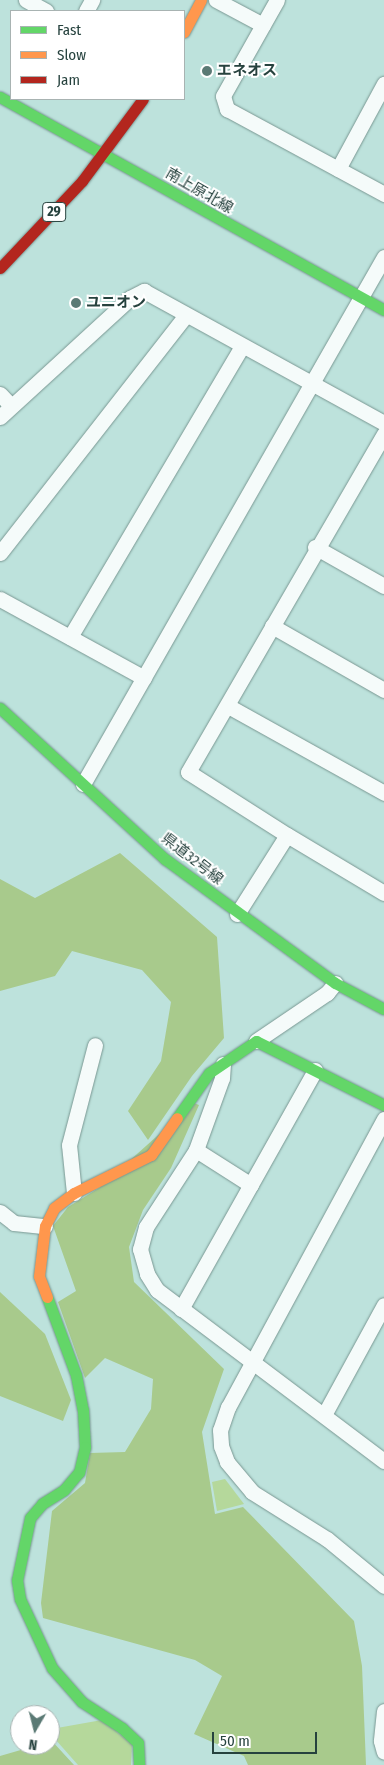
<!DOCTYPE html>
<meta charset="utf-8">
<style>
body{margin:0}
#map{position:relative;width:384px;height:1765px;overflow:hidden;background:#bde2dc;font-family:"Fira Sans Condensed","Noto Sans JP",sans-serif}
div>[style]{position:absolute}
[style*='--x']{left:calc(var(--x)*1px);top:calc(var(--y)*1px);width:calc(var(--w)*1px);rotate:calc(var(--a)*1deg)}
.green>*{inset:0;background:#b5d89b}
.forest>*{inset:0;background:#a8ca8c}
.roads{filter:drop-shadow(0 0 1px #799792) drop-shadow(0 0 1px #799792)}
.street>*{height:15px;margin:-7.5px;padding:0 7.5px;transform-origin:7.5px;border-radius:7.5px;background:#f5fbfa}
.fast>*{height:11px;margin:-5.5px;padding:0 5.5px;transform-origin:5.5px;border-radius:5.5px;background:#63d668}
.slow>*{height:11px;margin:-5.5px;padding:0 5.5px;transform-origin:5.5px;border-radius:5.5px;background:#ff974d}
.jam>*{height:11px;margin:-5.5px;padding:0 5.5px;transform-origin:5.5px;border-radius:5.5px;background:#b3261e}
.dots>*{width:14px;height:14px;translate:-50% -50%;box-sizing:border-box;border:2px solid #fff;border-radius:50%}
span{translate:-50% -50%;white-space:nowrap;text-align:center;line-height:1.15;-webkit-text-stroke:4px #fff;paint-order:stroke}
.shield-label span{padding:1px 4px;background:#fff;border:1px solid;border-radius:4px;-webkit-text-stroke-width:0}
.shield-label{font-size:14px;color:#26423e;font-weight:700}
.poi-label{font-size:15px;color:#26423e;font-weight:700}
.left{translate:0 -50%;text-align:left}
.street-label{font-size:15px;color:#26423e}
.legend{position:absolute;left:10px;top:10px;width:175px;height:90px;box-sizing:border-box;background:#fff;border:1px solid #a8b3b2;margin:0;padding:6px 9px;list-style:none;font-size:15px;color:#26423e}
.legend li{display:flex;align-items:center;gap:10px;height:25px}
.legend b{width:25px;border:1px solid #a8b3b2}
.north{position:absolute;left:10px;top:1705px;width:50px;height:50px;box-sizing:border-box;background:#fff;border:1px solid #a8b3b2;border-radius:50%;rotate:188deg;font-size:14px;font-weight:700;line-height:20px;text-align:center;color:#26423e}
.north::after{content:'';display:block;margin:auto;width:18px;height:22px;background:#5b7a75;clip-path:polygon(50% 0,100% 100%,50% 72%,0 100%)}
.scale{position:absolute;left:212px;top:1732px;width:105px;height:22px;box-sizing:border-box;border:2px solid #26423e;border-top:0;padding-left:6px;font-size:15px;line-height:18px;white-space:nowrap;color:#26423e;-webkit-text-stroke:4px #fff;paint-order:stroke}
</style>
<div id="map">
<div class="green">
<div style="clip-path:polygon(225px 1479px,244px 1504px,217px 1511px,212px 1482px)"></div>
<div style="clip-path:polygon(102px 1720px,132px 1744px,131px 1765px,78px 1765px,55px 1739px,57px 1728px)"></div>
</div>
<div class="forest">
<div style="clip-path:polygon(120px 853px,217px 937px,224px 1038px,192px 1076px,148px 1140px,128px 1111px,161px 1061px,171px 1002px,142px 970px,72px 951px,55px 976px,0 991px,0 879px,35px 898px)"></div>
<div style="clip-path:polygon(194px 1103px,199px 1105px,171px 1168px,143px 1210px,129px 1247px,134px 1282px,224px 1369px,202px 1432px,215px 1514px,243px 1507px,354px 1621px,362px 1666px,366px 1765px,248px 1765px,244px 1756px,194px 1734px,222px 1676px,195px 1660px,43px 1618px,41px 1603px,52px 1511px,85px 1483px,90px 1453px,125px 1452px,151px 1409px,153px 1379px,105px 1358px,85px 1378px,58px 1302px,76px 1291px,53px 1226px,68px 1207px,99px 1188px)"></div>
<div style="clip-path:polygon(0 1292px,45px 1334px,71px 1400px,63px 1421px,0 1396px)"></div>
<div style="clip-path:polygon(52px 1741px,74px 1765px,0 1765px,0 1756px,38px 1745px,50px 1745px)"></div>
</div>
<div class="roads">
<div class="street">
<div style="--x:26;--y:0;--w:23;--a:29"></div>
<div style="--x:216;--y:0;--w:53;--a:28"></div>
<div style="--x:277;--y:0;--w:110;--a:119.4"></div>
<div style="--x:223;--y:96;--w:14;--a:73"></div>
<div style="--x:227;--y:109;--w:179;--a:28.4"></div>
<div style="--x:86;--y:11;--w:13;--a:-61"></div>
<div style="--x:338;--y:169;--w:97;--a:-61.6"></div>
<div style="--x:0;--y:394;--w:16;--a:47"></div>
<div style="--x:0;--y:417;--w:176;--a:-42.5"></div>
<div style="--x:130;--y:298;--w:16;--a:-27"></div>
<div style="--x:144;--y:291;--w:274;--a:28.8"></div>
<div style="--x:315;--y:547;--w:79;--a:29.5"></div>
<div style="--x:0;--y:553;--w:302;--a:-52"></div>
<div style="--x:0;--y:599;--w:164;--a:28.7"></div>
<div style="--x:272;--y:626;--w:129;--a:29.7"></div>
<div style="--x:70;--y:637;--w:338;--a:-59.4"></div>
<div style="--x:228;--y:706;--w:179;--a:29.1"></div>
<div style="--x:83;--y:784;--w:607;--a:-60.27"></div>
<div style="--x:287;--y:835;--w:117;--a:-147.5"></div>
<div style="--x:188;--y:772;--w:391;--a:-59.9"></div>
<div style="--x:237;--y:914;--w:93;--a:-57.7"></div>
<div style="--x:287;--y:835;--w:113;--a:30.9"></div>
<div style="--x:256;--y:1041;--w:86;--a:-34.1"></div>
<div style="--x:327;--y:993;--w:13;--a:-51"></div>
<div style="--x:223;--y:1064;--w:14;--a:94"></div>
<div style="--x:222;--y:1078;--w:77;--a:109.9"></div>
<div style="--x:196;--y:1150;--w:92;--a:123"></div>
<div style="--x:146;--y:1227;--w:23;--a:105"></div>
<div style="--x:140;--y:1249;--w:26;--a:74"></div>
<div style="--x:147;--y:1274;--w:19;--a:58"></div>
<div style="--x:157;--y:1290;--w:284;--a:37"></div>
<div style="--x:384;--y:1119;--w:328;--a:118.4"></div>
<div style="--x:228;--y:1407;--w:24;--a:109"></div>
<div style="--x:220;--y:1430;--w:16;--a:86"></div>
<div style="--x:221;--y:1446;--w:17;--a:69"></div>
<div style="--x:227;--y:1462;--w:39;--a:50"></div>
<div style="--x:252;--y:1492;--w:89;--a:32.1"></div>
<div style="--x:327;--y:1539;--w:74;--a:39.5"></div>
<div style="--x:196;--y:1150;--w:65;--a:32.5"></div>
<div style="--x:74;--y:1193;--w:48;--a:-95.9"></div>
<div style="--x:69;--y:1145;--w:103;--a:-75.4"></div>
<div style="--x:0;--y:1212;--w:18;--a:38"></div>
<div style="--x:14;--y:1223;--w:31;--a:6"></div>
<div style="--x:181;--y:1309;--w:274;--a:-60.7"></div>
<div style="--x:324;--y:1415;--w:125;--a:-61.4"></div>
<div style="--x:384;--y:1711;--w:30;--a:96"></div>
<div style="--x:381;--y:1741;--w:11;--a:75"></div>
</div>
<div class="fast">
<div style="--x:0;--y:97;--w:439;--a:29"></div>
<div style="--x:0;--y:708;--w:224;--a:42.5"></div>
<div style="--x:165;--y:859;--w:210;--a:36.1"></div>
<div style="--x:335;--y:983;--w:55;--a:28"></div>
<div style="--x:177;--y:1118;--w:55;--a:-54.6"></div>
<div style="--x:209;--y:1073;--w:57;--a:-34.2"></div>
<div style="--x:256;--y:1041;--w:143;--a:26.6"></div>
<div style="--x:47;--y:1297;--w:83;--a:69.6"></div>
<div style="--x:76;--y:1375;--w:36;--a:79"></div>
<div style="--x:83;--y:1410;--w:37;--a:87"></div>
<div style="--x:85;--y:1447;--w:26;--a:103"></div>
<div style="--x:79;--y:1472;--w:23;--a:130"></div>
<div style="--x:64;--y:1490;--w:26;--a:148"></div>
<div style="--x:42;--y:1504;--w:18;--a:131"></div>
<div style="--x:30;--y:1518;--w:63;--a:101.8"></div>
<div style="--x:17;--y:1580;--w:19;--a:81"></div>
<div style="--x:20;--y:1599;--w:76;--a:65.1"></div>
<div style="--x:52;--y:1668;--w:45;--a:48.6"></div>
<div style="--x:82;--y:1702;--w:48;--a:33"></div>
<div style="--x:122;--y:1728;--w:22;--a:43"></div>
<div style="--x:138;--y:1743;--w:22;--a:87"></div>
</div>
<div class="slow">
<div style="--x:184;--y:32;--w:36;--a:-62"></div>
<div style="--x:47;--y:1297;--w:22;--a:-111"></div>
<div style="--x:39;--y:1276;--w:50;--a:-83.2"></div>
<div style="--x:45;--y:1226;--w:20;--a:-63"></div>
<div style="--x:54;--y:1208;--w:25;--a:-37"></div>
<div style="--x:74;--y:1193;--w:86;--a:-26.3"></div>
<div style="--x:151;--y:1155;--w:45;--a:-54.9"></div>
</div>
<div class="jam">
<div style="--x:0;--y:268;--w:120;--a:-46.7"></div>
<div style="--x:82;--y:181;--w:102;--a:-53.4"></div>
</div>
</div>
<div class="dots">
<div style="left:207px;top:71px;background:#5b7a75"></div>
<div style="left:76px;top:303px;background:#5b7a75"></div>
</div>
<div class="shield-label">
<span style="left:54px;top:212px">29</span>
</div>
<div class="poi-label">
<span class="left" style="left:217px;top:71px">エネオス</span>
<span class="left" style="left:86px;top:303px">ユニオン</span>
</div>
<div class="street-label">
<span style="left:199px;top:191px;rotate:30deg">南上原北線</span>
<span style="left:192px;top:859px;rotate:38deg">県道32号線</span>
</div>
<ul class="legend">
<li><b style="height:6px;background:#63d668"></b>Fast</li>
<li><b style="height:6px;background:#ff974d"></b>Slow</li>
<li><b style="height:6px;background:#b3261e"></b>Jam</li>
</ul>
<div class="north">N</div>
<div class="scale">50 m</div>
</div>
